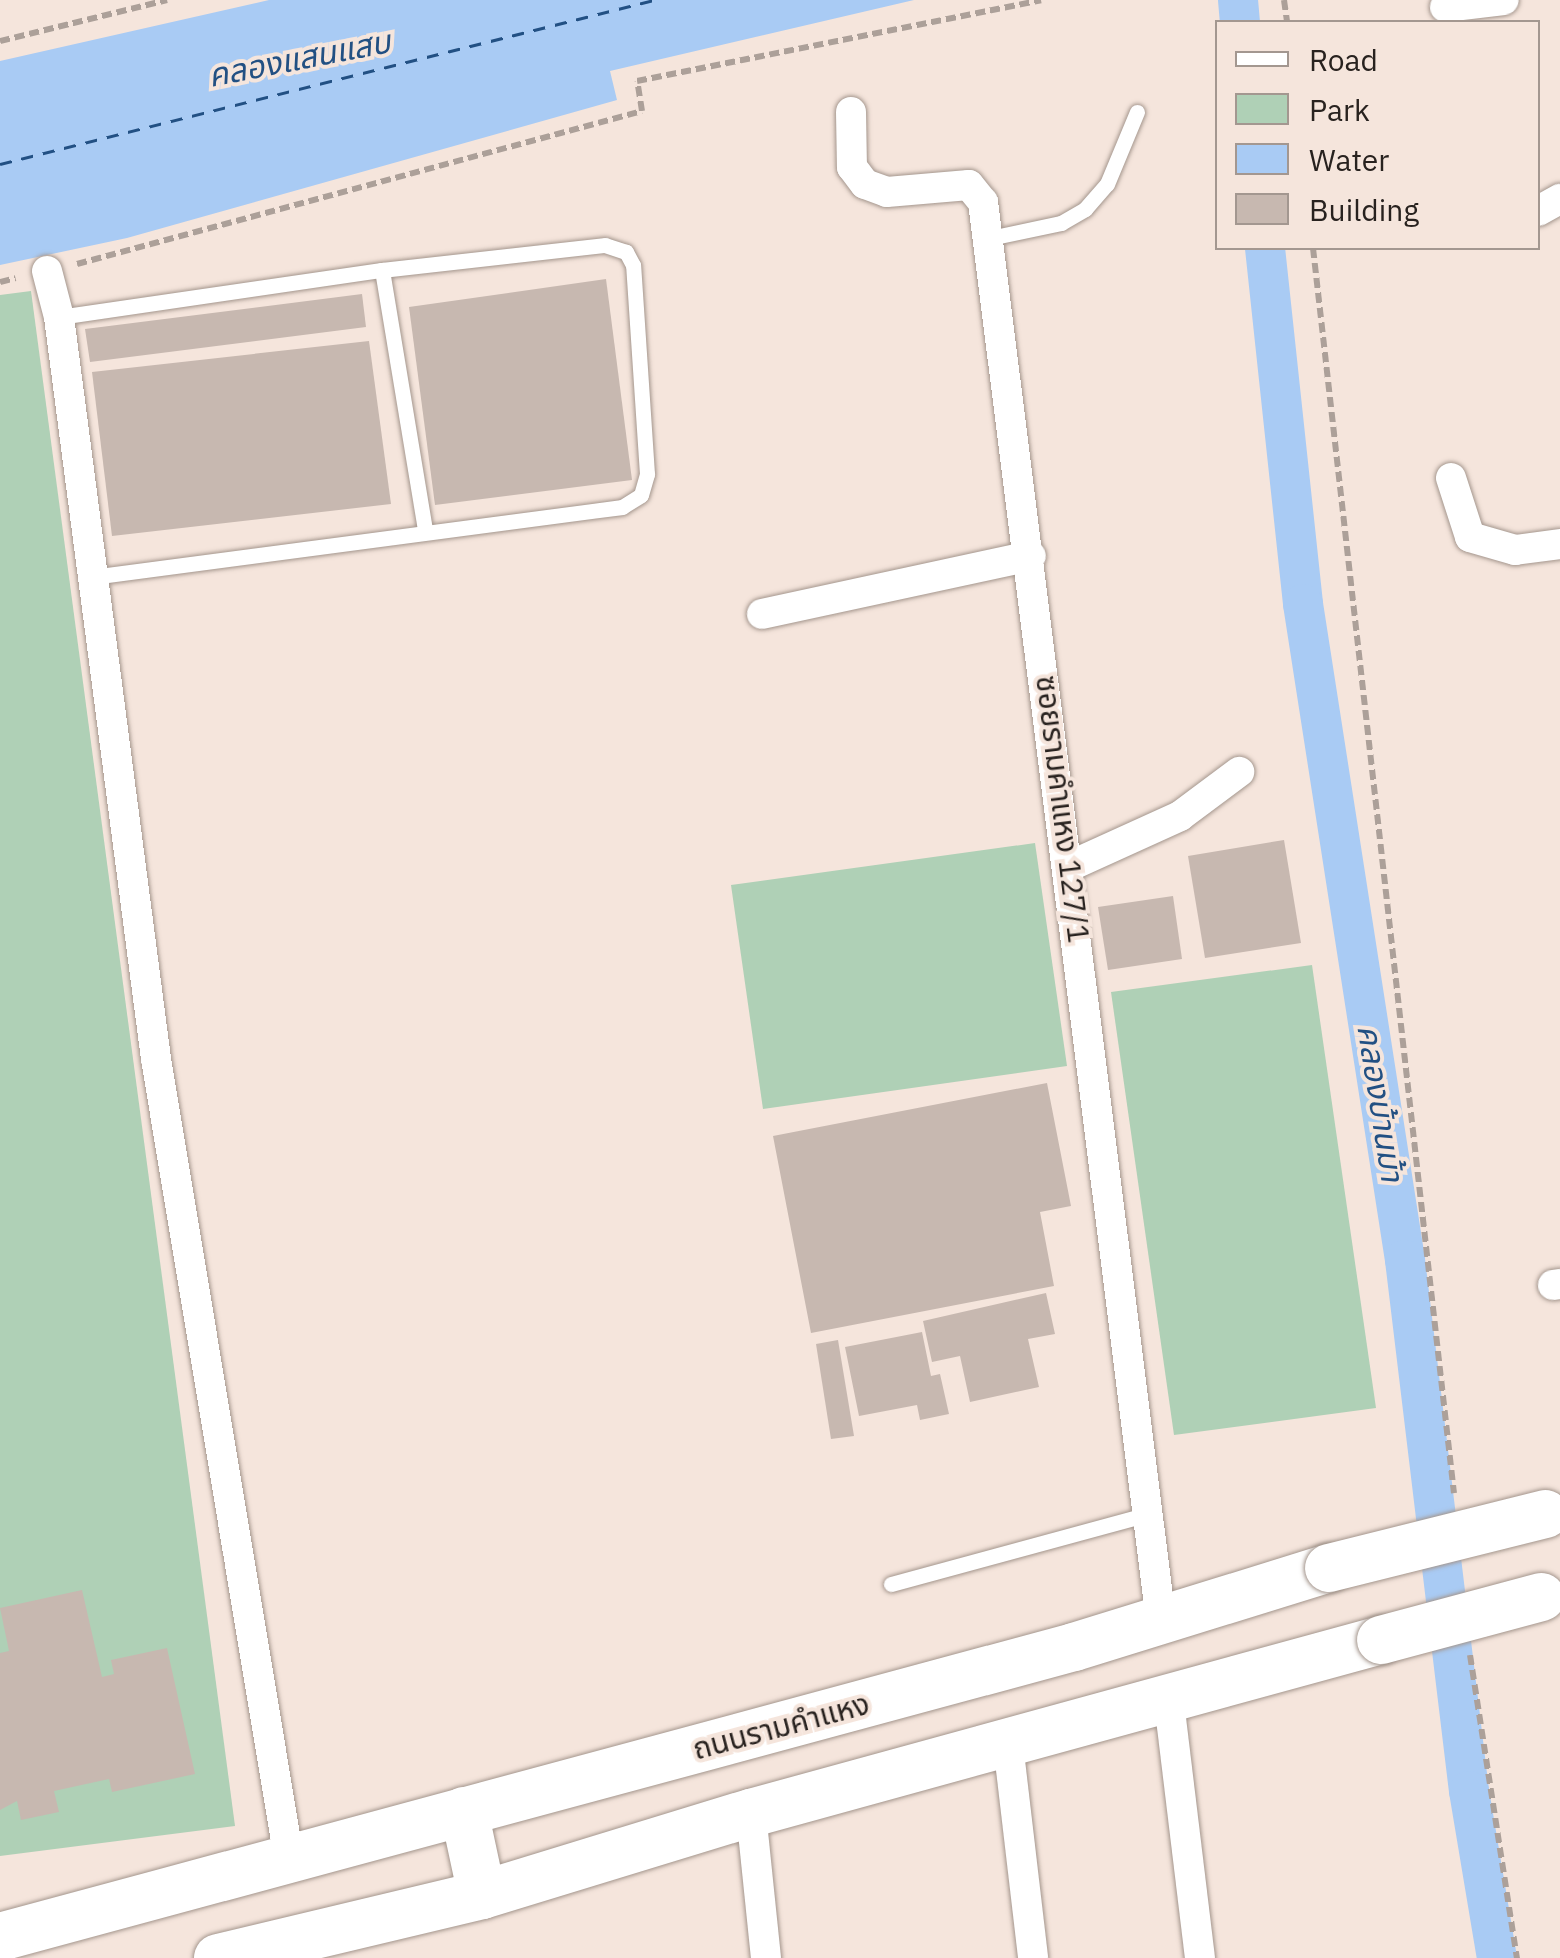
<!DOCTYPE html>
<meta charset="utf-8">
<style>
body{margin:0}
#map{position:relative;width:1560px;height:1958px;overflow:hidden;background:#f5e5dc;font-family:"IBM Plex Sans","Noto Sans Thai",sans-serif}
div>[style]{position:absolute}
[style*='--x']{left:calc(var(--x)*1px);top:calc(var(--y)*1px);width:calc(var(--w)*1px);rotate:calc(var(--a)*1deg)}
.green>*{inset:0;background:#afd0b6}
.water>*{inset:0;background:#a9cbf4}
.canal>*{height:40px;margin:-20px;padding:0 20px;transform-origin:20px;border-radius:20px;background:#a9cbf4}
.ferry>*{height:2.5px;margin-top:-1.25px;transform-origin:0;background:repeating-linear-gradient(90deg,#225083 0 12px,transparent 0 22px)}
.building>*{inset:0;background:#c7b8b0}
.path>*{height:6px;margin-top:-3px;transform-origin:0;background:repeating-linear-gradient(90deg,#aca099 0 10px,transparent 0 15px)}
.roads{filter:drop-shadow(0 0 2px #a4968d) drop-shadow(0 0 2px #a4968d)}
.service>*{height:15px;margin:-7.5px;padding:0 7.5px;transform-origin:7.5px;border-radius:7.5px;background:#fff}
.minor>*{height:30px;margin:-15px;padding:0 15px;transform-origin:15px;border-radius:15px;background:#fff}
.primary>*{height:48px;margin:-24px;padding:0 24px;transform-origin:24px;border-radius:24px;background:#fff}
.bridges{filter:drop-shadow(0 0 2px #a4968d) drop-shadow(0 0 2px #a4968d)}
.primary-bridge>*{height:48px;margin:-24px;padding:0 24px;transform-origin:24px;border-radius:24px;background:#fff}
span{translate:-50% -50%;white-space:nowrap;text-align:center;line-height:1.15;-webkit-text-stroke:8px #f5e5dc;paint-order:stroke}
.street-label{font-size:30px;color:#28221f}
.water-label{font-size:32px;color:#225083;font-style:italic}
.legend{position:absolute;left:1215px;top:20px;width:325px;height:230px;box-sizing:border-box;background:#f5e5dc;border:2px solid #a39790;margin:0;padding:12px 18px;list-style:none;font-size:30px;color:#28221f}
.legend li{display:flex;align-items:center;gap:20px;height:50px}
.legend b{width:50px;border:2px solid #a39790}
</style>
<div id="map">
<div class="green">
<div style="clip-path:polygon(31px 291px,235px 1826px,0 1856px,0 295px)"></div>
<div style="clip-path:polygon(1035px 843px,1067px 1066px,763px 1109px,731px 885px)"></div>
<div style="clip-path:polygon(1312px 965px,1376px 1408px,1174px 1435px,1111px 992px)"></div>
</div>
<div class="water">
<div style="clip-path:polygon(269px 0,914px 0,610px 71px,617px 100px,127px 238px,0 265px,0 61px)"></div>
</div>
<div class="canal">
<div style="--x:1238;--y:0;--w:22;--a:85"></div>
<div style="--x:1265;--y:248;--w:358;--a:83.9"></div>
<div style="--x:1303;--y:604;--w:664;--a:81.16"></div>
<div style="--x:1405;--y:1260;--w:535;--a:83.13"></div>
<div style="--x:1469;--y:1791;--w:169;--a:80.5"></div>
</div>
<div class="ferry">
<div style="--x:0;--y:164;--w:674;--a:-14.08"></div>
</div>
<div class="building">
<div style="clip-path:polygon(606px 279px,632px 480px,435px 505px,409px 307px)"></div>
<div style="clip-path:polygon(362px 294px,366px 327px,90px 362px,85px 329px)"></div>
<div style="clip-path:polygon(369px 341px,391px 504px,112px 536px,92px 372px)"></div>
<div style="clip-path:polygon(1284px 840px,1301px 943px,1205px 958px,1188px 856px)"></div>
<div style="clip-path:polygon(1173px 896px,1182px 959px,1108px 970px,1098px 907px)"></div>
<div style="clip-path:polygon(1047px 1083px,1071px 1206px,1040px 1212px,1054px 1286px,811px 1333px,773px 1136px)"></div>
<div style="clip-path:polygon(1046px 1293px,1055px 1334px,1028px 1339px,1039px 1387px,970px 1402px,960px 1356px,932px 1362px,923px 1321px)"></div>
<div style="clip-path:polygon(922px 1332px,931px 1376px,940px 1374px,949px 1414px,920px 1420px,917px 1405px,859px 1416px,845px 1347px)"></div>
<div style="clip-path:polygon(838px 1340px,854px 1436px,831px 1439px,816px 1344px)"></div>
<div style="clip-path:polygon(82px 1590px,102px 1677px,114px 1674px,111px 1660px,167px 1648px,195px 1774px,112px 1792px,109px 1779px,54px 1791px,59px 1812px,21px 1820px,17px 1801px,0 1810px,0 1653px,9px 1651px,0 1608px)"></div>
</div>
<div class="path">
<div style="--x:1284;--y:0;--w:22;--a:82"></div>
<div style="--x:0;--y:41;--w:172;--a:-13.8"></div>
<div style="--x:1313;--y:248;--w:1253;--a:83.54"></div>
<div style="--x:77;--y:264;--w:585;--a:-15.15"></div>
<div style="--x:642;--y:111;--w:30;--a:-99"></div>
<div style="--x:637;--y:81;--w:412;--a:-11.3"></div>
<div style="--x:0;--y:282;--w:16;--a:-14"></div>
<div style="--x:1470;--y:1655;--w:307;--a:81.2"></div>
</div>
<div class="roads">
<div class="service">
<div style="--x:990;--y:238;--w:73;--a:-11.9"></div>
<div style="--x:1061;--y:223;--w:28;--a:-30"></div>
<div style="--x:1085;--y:209;--w:33;--a:-49"></div>
<div style="--x:1107;--y:184;--w:78;--a:-67.4"></div>
<div style="--x:59;--y:317;--w:326;--a:-8.3"></div>
<div style="--x:382;--y:270;--w:265;--a:80.6"></div>
<div style="--x:92;--y:577;--w:535;--a:-7.52"></div>
<div style="--x:622;--y:507;--w:22;--a:-32"></div>
<div style="--x:641;--y:495;--w:22;--a:-74"></div>
<div style="--x:647;--y:474;--w:209;--a:-93.8"></div>
<div style="--x:633;--y:265;--w:15;--a:-118"></div>
<div style="--x:626;--y:252;--w:22;--a:-162"></div>
<div style="--x:605;--y:245;--w:224;--a:173.6"></div>
<div style="--x:891;--y:1584;--w:267;--a:-15.2"></div>
</div>
<div class="minor">
<div style="--x:1445;--y:7;--w:59;--a:-6.8"></div>
<div style="--x:851;--y:112;--w:55;--a:89"></div>
<div style="--x:852;--y:167;--w:21;--a:53"></div>
<div style="--x:865;--y:184;--w:23;--a:20"></div>
<div style="--x:887;--y:192;--w:82;--a:-4.9"></div>
<div style="--x:969;--y:185;--w:22;--a:51"></div>
<div style="--x:983;--y:202;--w:1430;--a:82.85"></div>
<div style="--x:1538;--y:211;--w:25;--a:-29"></div>
<div style="--x:47;--y:271;--w:48;--a:75.4"></div>
<div style="--x:59;--y:317;--w:748;--a:82.55"></div>
<div style="--x:156;--y:1059;--w:811;--a:80.56"></div>
<div style="--x:1451;--y:478;--w:62;--a:72.1"></div>
<div style="--x:1470;--y:537;--w:47;--a:16.1"></div>
<div style="--x:1515;--y:550;--w:45;--a:-7.6"></div>
<div style="--x:762;--y:614;--w:275;--a:-12.2"></div>
<div style="--x:1070;--y:866;--w:121;--a:-24.4"></div>
<div style="--x:1180;--y:816;--w:74;--a:-36.7"></div>
<div style="--x:1553;--y:1285;--w:7;--a:-8"></div>
<div style="--x:1169;--y:1702;--w:258;--a:83.1"></div>
<div style="--x:1008;--y:1744;--w:215;--a:83.3"></div>
<div style="--x:751;--y:1813;--w:146;--a:84.1"></div>
</div>
<div class="primary">
<div style="--x:464;--y:1811;--w:86;--a:77.9"></div>
<div style="--x:0;--y:1937;--w:1112;--a:-15.11"></div>
<div style="--x:1074;--y:1647;--w:267;--a:-17.2"></div>
<div style="--x:218;--y:1958;--w:271;--a:-13.4"></div>
<div style="--x:482;--y:1895;--w:281;--a:-17"></div>
<div style="--x:751;--y:1813;--w:653;--a:-15.36"></div>
</div>
</div>
<div class="bridges">
<div class="primary-bridge">
<div style="--x:1329;--y:1568;--w:223;--a:-14"></div>
<div style="--x:1381;--y:1640;--w:166;--a:-15"></div>
</div>
</div>
<div class="street-label">
<span style="left:1063px;top:809px;rotate:83deg">ซอยรามคำแหง 127/1</span>
<span style="left:781px;top:1726px;rotate:-15deg">ถนนรามคำแหง</span>
</div>
<div class="water-label">
<span style="left:299px;top:58px;rotate:-11deg">คลองแสนแสบ</span>
<span style="left:1381px;top:1103px;rotate:81deg">คลองบ้านม้า</span>
</div>
<ul class="legend">
<li><b style="height:12px;background:#fff"></b>Road</li>
<li><b style="height:28px;background:#afd0b6"></b>Park</li>
<li><b style="height:28px;background:#a9cbf4"></b>Water</li>
<li><b style="height:28px;background:#c7b8b0"></b>Building</li>
</ul>
</div>
